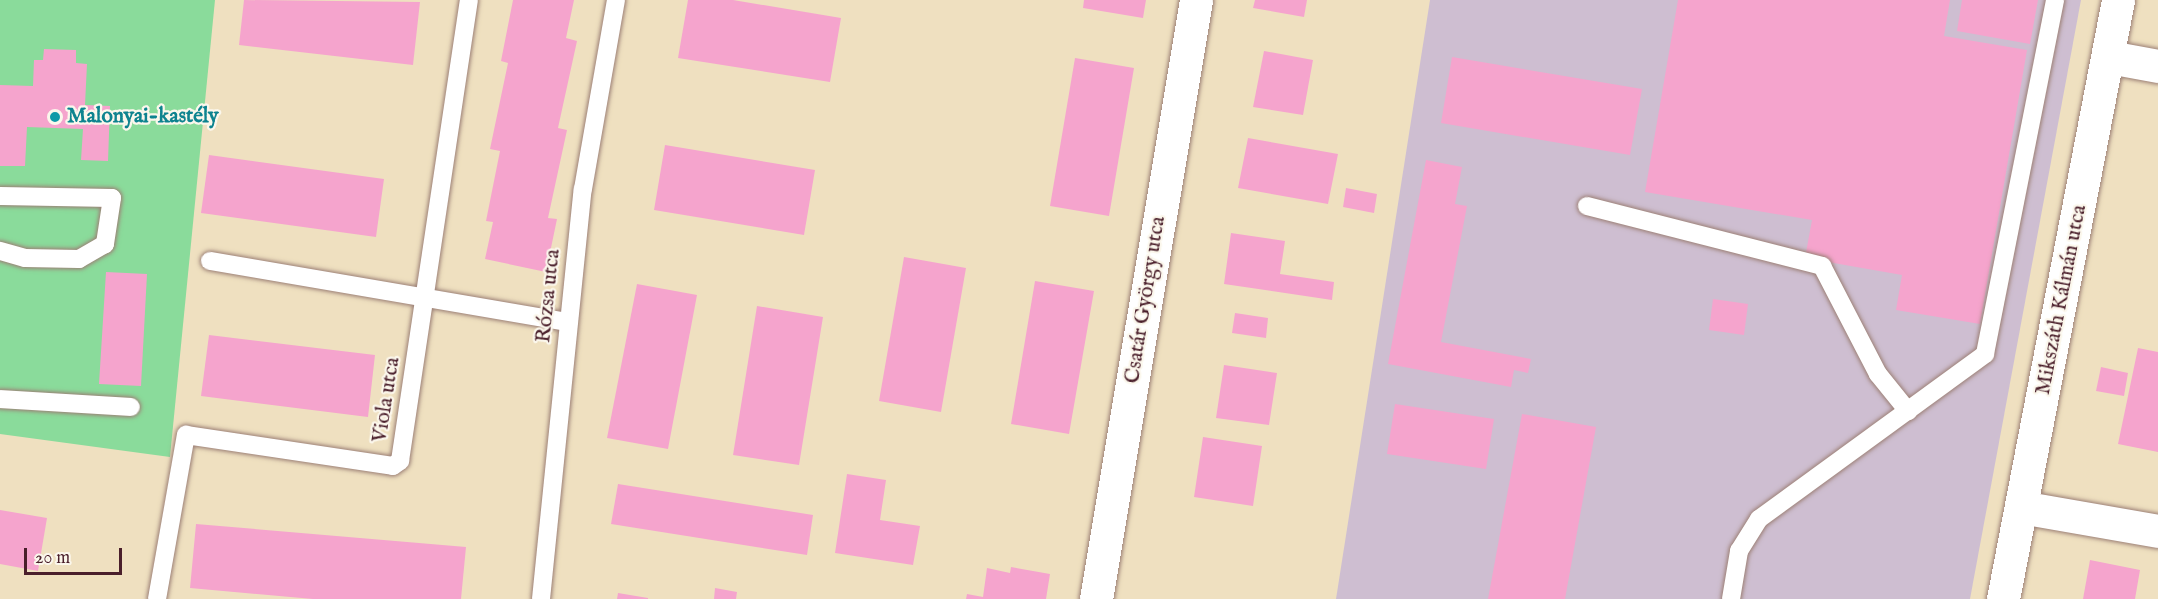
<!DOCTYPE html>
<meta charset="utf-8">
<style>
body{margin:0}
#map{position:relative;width:2158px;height:599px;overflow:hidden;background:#efe0c0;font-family:"IM FELL English",serif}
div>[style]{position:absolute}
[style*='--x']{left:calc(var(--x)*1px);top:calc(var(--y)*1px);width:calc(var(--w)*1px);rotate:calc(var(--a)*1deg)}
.industrial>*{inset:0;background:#cebed1}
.green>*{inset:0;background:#8adb9b}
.building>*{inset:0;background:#f5a4cd}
.roads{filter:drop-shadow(0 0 2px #9c8076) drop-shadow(0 0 2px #9c8076)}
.lane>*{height:18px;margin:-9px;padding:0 9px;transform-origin:9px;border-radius:9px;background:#fff}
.street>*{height:33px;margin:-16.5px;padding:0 16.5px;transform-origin:16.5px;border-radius:16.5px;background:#fff}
.dots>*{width:16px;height:16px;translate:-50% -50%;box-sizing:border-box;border:3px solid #fbf7ec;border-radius:50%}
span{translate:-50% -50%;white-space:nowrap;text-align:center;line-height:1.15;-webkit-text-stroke:4.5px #fbf7ec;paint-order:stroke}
.culture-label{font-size:21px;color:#0d838f;font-weight:700}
.left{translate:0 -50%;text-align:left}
.street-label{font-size:21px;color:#4a1f2b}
.scale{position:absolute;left:24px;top:548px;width:98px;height:27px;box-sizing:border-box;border:3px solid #4a1f2b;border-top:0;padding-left:8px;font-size:18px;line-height:21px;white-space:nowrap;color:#4a1f2b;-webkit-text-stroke:4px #fbf7ec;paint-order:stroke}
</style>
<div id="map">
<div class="industrial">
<div style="clip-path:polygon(1430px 0,2081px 0,1970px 599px,1336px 599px)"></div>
</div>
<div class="green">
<div style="clip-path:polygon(0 0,215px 0,170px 457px,0 434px)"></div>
</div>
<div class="building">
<div style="clip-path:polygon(244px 0,420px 2px,413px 65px,239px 45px)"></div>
<div style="clip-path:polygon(513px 0,574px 0,566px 38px,577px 41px,558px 128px,567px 130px,548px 218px,557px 219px,546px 272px,485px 259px,493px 222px,486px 221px,500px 151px,490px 149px,508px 63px,501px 61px)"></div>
<div style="clip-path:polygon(688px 0,733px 0,841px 18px,830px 82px,678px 58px)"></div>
<div style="clip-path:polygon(1084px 0,1146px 0,1143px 18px,1083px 8px)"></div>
<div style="clip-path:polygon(1255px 0,1307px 0,1304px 17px,1253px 8px)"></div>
<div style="clip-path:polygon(1678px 0,1950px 0,1944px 36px,2027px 50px,1980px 324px,1896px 310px,1902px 275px,1805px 258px,1812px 220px,1645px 192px)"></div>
<div style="clip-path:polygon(1962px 0,2038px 0,2030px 44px,1957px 31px)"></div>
<div style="clip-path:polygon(44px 49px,76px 50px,76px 63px,87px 64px,85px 105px,110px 106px,108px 161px,81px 160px,83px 129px,27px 127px,25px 166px,0 166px,0 85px,33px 86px,34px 60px,43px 60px)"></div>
<div style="clip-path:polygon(1264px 51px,1313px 60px,1303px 115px,1253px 107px)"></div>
<div style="clip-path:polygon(1452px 57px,1642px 89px,1630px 155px,1441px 123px)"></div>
<div style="clip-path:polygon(1075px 58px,1134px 68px,1109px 216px,1050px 206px)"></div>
<div style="clip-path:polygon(1248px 138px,1338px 154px,1328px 204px,1238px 188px)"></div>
<div style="clip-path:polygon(665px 145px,815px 170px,804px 235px,654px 210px)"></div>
<div style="clip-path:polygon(209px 155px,384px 179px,376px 237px,201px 213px)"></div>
<div style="clip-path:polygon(1426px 160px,1462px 167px,1455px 204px,1467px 206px,1441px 342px,1531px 359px,1528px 373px,1514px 370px,1511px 387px,1388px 364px)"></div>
<div style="clip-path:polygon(1346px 188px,1377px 194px,1374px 213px,1343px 207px)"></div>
<div style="clip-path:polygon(1231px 233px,1285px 241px,1280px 274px,1334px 282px,1332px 300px,1224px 284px)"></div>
<div style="clip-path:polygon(904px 257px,966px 268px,941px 412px,879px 401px)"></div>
<div style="clip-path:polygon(106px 272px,147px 274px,141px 386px,99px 384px)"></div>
<div style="clip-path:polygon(1035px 281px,1094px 291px,1069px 434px,1011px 424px)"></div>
<div style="clip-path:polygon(637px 284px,697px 295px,668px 449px,607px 438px)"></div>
<div style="clip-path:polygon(1713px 299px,1748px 304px,1744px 335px,1709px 330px)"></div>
<div style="clip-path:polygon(757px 306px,823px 317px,799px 465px,733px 455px)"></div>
<div style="clip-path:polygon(1235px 313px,1268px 318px,1266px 338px,1232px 333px)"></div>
<div style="clip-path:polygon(209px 335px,375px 355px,368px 417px,201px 396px)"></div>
<div style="clip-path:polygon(2138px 348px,2158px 352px,2158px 452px,2118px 444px)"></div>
<div style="clip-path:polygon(1224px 365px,1277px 373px,1269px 425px,1216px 418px)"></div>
<div style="clip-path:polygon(2101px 367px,2128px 373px,2124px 396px,2096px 391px)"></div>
<div style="clip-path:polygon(1395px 404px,1494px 419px,1486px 469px,1387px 454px)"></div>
<div style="clip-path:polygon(1522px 414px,1596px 427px,1565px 599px,1488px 599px)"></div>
<div style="clip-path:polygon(1203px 437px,1262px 446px,1253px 506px,1194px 497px)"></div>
<div style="clip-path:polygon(847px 474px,886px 480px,880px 520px,920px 526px,913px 565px,835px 553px)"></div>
<div style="clip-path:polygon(618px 484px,813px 515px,807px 555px,611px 524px)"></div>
<div style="clip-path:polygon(0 510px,47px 518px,38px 571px,0 564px)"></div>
<div style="clip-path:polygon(196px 524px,466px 547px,461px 599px,313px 599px,190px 588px)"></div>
<div style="clip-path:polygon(2090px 560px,2140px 570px,2135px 599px,2083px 599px)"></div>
<div style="clip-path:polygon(1011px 567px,1050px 574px,1046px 599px,966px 599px,967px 594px,983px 597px,987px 568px,1010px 573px)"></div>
<div style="clip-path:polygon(715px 588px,737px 592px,736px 599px,714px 599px)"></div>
<div style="clip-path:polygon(618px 593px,648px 598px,648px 599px,617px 599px)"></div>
</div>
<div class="roads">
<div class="lane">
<div style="--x:0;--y:196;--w:112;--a:1"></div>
<div style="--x:112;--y:198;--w:47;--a:98.7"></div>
<div style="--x:105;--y:244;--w:30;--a:150"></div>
<div style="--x:79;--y:259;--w:54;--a:-178.9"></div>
<div style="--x:25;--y:258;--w:26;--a:-164"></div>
<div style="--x:1587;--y:206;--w:243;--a:14.3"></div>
<div style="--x:1822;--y:266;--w:122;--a:62.6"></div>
<div style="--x:1878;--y:374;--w:48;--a:51"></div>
<div style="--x:210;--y:261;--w:363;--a:9.7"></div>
<div style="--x:0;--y:399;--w:131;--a:3.5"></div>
<div style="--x:157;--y:599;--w:167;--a:-80"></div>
<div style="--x:186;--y:435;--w:209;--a:8.5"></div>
<div style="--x:393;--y:466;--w:9;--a:-36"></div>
<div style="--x:400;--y:461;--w:466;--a:-81.5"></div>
<div style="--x:541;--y:599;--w:412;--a:-84.2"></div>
<div style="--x:583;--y:189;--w:192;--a:-80.1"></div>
<div style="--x:1731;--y:599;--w:49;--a:-80.5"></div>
<div style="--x:1739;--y:551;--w:38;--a:-58"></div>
<div style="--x:1759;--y:519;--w:280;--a:-36.1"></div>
<div style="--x:1985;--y:354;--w:361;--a:-78.8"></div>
</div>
<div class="street">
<div style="--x:2109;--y:57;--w:50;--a:10.4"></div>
<div style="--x:2021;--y:507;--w:139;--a:9.9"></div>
<div style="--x:1096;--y:599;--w:607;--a:-80.52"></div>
<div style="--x:2003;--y:599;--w:610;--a:-79.13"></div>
</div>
</div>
<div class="dots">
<div style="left:55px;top:117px;background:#0f9aa8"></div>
</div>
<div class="culture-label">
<span class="left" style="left:67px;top:117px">Malonyai-kastély</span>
</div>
<div class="street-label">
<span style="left:549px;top:296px;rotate:-84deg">Rózsa utca</span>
<span style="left:1146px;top:300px;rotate:-81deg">Csatár György utca</span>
<span style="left:2062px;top:300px;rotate:-79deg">Mikszáth Kálmán utca</span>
<span style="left:387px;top:400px;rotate:-81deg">Viola utca</span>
</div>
<div class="scale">20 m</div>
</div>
